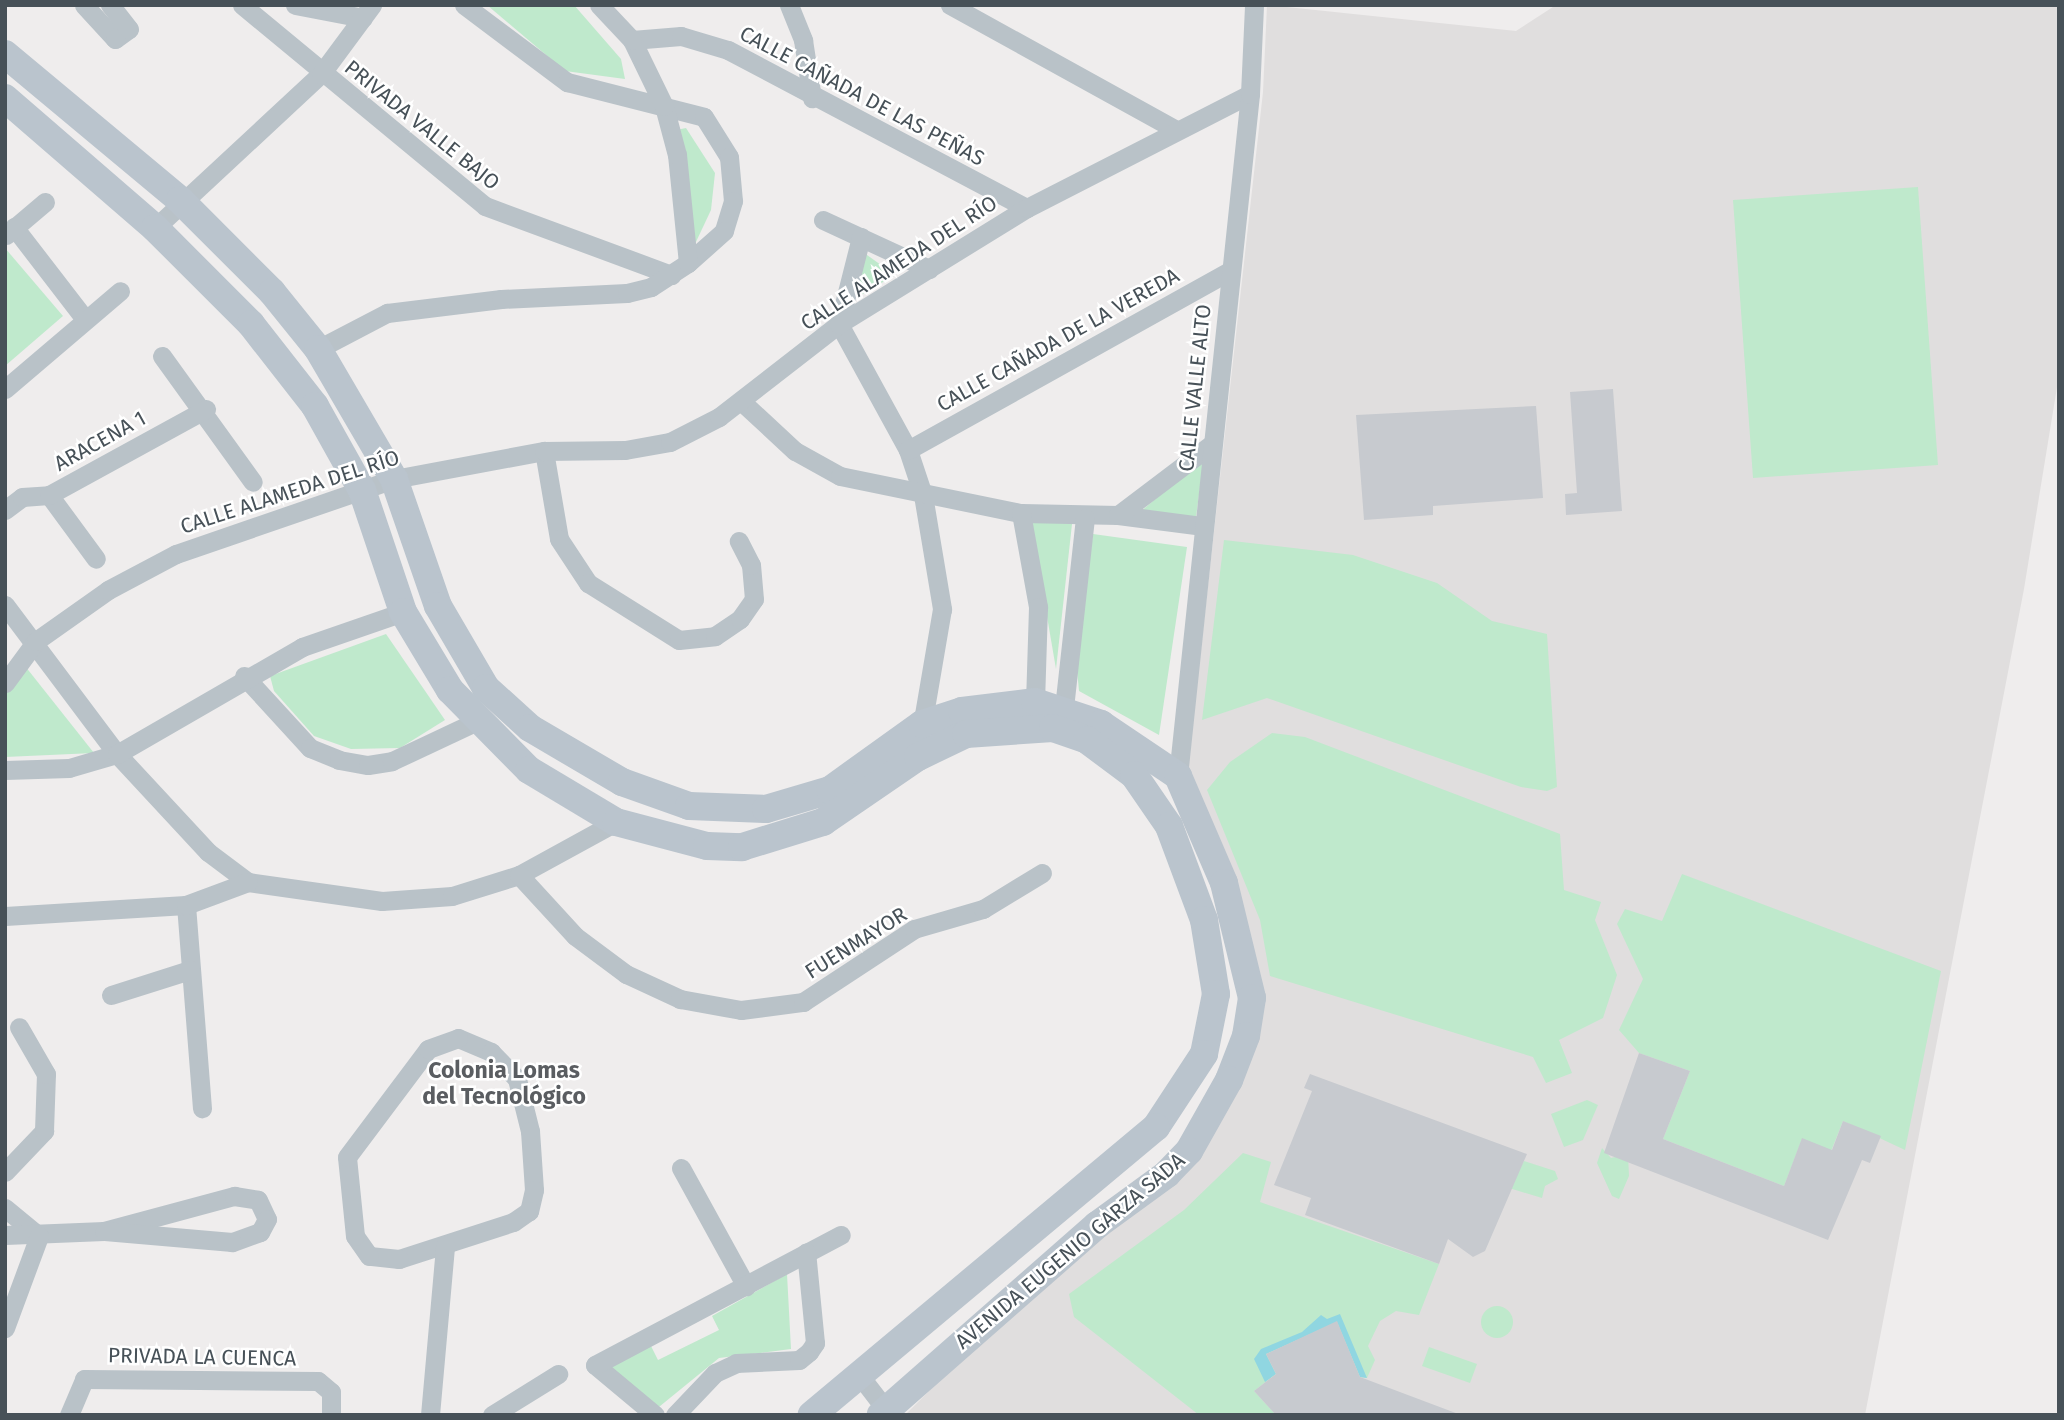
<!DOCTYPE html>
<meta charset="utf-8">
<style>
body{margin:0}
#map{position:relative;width:2064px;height:1420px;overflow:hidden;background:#efeded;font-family:"Fira Sans",sans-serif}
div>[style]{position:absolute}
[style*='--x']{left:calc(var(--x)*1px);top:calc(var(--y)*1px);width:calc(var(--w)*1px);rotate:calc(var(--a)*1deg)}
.education>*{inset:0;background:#e0dede}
.green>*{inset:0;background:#bfe9cc}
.round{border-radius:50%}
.water>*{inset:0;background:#90d6e1}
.building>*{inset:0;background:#c7cacf}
.street>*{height:19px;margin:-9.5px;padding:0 9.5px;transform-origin:9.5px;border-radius:9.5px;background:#b9c2c8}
.secondary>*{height:28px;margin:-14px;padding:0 14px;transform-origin:14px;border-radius:14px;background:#bac4cd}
span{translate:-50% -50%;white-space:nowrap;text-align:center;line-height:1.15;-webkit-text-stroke:5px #fff;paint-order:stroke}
.street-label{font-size:21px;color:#475158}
.neighbourhood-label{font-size:23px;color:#5a5d61;font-weight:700}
.frame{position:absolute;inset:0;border:7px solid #475158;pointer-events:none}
</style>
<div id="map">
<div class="education">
<div style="clip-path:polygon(1267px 5px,1516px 31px,1556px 5px,2059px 5px,2059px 375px,2024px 589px,1865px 1415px,905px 1415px,977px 1343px,1184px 1168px,1255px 996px,1187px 774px,1263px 92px)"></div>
</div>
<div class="green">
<div style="clip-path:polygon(487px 5px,574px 5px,621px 59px,625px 79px,565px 71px)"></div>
<div style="clip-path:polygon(686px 128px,715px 173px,711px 210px,695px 244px,676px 130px)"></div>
<div style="clip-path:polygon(1918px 187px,1938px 465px,1753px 478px,1733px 200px)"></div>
<div style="clip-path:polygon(5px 248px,63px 316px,5px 366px)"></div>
<div style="clip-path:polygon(860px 250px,895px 275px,849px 302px)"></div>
<div style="clip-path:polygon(1204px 458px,1196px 517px,1140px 512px)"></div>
<div style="clip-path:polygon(1030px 517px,1072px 524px,1056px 669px)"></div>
<div style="clip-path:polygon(1093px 534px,1187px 547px,1159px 735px,1079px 691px,1076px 659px)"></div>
<div style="clip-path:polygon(1224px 540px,1353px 555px,1437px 583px,1492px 621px,1547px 634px,1557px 787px,1547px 791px,1521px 787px,1267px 698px,1202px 720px)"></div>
<div style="clip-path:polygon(386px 634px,445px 720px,400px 748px,351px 749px,314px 736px,274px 691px,270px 676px)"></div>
<div style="clip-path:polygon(25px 666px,94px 753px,5px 757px,5px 694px,16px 669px)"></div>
<div style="clip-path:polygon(1272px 733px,1305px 737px,1560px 834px,1564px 890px,1601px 902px,1595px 920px,1617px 975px,1603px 1018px,1559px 1040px,1572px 1073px,1546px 1083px,1533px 1057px,1270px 976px,1260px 920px,1207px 790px,1230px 762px)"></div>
<div style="clip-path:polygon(1682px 874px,1941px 971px,1905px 1150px,1843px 1121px,1824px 1169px,1802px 1139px,1784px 1186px,1663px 1139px,1690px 1071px,1639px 1053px,1619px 1030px,1643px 979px,1617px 924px,1625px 909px,1662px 921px)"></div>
<div style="clip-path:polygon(1587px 1100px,1598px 1105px,1583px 1140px,1564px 1147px,1551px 1114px)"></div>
<div style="clip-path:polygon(1602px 1148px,1611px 1158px,1628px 1154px,1629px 1176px,1619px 1199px,1612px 1196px,1597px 1163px)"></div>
<div style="clip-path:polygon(1243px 1153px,1271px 1162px,1260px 1202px,1439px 1264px,1419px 1315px,1396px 1311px,1380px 1321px,1368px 1346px,1375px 1360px,1367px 1378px,1360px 1377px,1337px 1322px,1266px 1354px,1276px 1374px,1254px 1391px,1276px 1415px,1199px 1415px,1074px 1317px,1069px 1294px,1184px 1210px)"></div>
<div style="clip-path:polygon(1524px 1161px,1555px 1171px,1558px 1179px,1545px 1186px,1542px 1198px,1509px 1188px)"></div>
<div style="clip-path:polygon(787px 1274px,791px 1349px,719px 1358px,654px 1411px,609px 1366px,651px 1346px,658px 1360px,719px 1330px,712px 1316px)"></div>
<div class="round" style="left:1481px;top:1306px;width:32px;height:32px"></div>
<div style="clip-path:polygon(1429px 1347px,1477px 1364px,1470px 1383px,1422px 1366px)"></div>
</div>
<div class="water">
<div style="clip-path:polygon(1340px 1314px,1367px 1378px,1360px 1377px,1337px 1322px,1266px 1354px,1276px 1374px,1265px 1382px,1254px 1359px,1261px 1349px,1302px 1332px,1321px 1315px,1327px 1319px)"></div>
</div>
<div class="building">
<div style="clip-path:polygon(1613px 389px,1622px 511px,1566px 515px,1565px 494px,1577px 493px,1570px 392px)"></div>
<div style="clip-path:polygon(1536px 406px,1543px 498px,1433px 506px,1433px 515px,1364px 520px,1356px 415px)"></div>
<div style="clip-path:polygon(1639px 1053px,1690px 1071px,1663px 1139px,1784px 1186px,1802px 1138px,1832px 1150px,1843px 1121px,1881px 1136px,1870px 1163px,1862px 1160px,1828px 1240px,1604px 1153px)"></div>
<div style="clip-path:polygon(1310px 1074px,1527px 1154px,1485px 1251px,1473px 1257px,1448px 1239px,1439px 1264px,1305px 1215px,1311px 1198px,1274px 1185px,1312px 1091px,1304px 1088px)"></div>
<div style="clip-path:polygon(1337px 1321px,1360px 1377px,1461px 1415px,1276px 1415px,1254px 1391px,1276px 1374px,1266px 1354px)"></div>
</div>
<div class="street">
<div style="--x:84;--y:5;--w:46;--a:47.6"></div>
<div style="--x:115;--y:39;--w:17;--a:-36"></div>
<div style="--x:129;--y:29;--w:31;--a:-128"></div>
<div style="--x:242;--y:5;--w:315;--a:39.6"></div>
<div style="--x:485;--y:206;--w:199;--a:20.3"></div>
<div style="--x:295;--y:5;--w:69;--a:10.8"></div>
<div style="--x:464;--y:5;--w:129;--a:36.8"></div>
<div style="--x:567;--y:82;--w:141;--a:14.3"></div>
<div style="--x:704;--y:117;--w:47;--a:58"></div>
<div style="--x:729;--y:157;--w:44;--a:84.8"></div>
<div style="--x:733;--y:201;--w:31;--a:107"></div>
<div style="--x:724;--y:231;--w:48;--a:138.4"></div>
<div style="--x:789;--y:5;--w:38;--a:68"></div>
<div style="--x:803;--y:40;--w:59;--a:81.2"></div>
<div style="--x:950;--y:5;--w:257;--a:28.9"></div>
<div style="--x:632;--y:40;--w:49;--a:-4.7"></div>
<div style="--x:681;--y:36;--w:49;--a:16.6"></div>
<div style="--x:728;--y:50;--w:338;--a:27.9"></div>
<div style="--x:823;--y:220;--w:117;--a:24.8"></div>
<div style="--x:14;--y:227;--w:115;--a:52.4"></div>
<div style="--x:155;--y:228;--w:226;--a:-42.9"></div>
<div style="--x:321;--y:74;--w:86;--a:-53.5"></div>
<div style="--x:6;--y:235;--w:51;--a:-40.2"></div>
<div style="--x:861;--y:237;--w:90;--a:104.2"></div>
<div style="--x:839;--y:324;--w:144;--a:61.3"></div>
<div style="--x:908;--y:450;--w:47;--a:71.6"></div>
<div style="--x:923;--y:495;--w:116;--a:80.5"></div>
<div style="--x:942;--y:609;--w:125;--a:99.7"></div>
<div style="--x:318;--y:349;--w:78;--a:-27.6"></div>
<div style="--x:387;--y:313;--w:115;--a:-7"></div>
<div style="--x:501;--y:299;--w:126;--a:-2.7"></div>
<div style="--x:627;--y:293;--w:25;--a:-14"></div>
<div style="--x:651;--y:287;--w:44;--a:-33"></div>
<div style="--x:688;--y:263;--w:109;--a:-95.8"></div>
<div style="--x:677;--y:155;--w:51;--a:-104.9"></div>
<div style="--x:664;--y:106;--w:73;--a:-115.9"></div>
<div style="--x:632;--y:40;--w:48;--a:-133.3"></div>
<div style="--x:162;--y:356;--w:155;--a:54.2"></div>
<div style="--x:5;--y:389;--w:151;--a:-40.4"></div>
<div style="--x:742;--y:402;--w:72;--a:42.8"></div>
<div style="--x:795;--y:451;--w:51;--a:29.1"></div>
<div style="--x:840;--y:476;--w:185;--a:11.6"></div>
<div style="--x:1021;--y:513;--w:97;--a:1.2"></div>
<div style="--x:1118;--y:515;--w:86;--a:7.4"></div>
<div style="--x:908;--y:450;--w:368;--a:-29.1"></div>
<div style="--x:544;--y:451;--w:89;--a:80.3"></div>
<div style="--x:559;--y:539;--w:53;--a:56.6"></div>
<div style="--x:588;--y:583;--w:107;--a:32.1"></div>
<div style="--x:679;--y:640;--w:36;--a:-6"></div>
<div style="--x:715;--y:636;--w:30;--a:-34"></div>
<div style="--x:740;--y:619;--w:24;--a:-55"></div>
<div style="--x:754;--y:599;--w:34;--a:-95"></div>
<div style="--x:751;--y:565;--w:27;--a:-117"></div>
<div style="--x:49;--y:495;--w:79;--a:53.7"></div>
<div style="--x:5;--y:510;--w:21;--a:-37"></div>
<div style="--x:22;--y:497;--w:27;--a:-4"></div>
<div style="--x:49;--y:495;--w:179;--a:-28.7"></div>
<div style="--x:1021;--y:513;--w:96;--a:79.7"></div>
<div style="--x:1038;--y:607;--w:95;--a:91.8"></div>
<div style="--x:1118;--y:515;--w:118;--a:-37.1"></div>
<div style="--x:5;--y:605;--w:186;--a:53.1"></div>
<div style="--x:117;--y:754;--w:134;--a:47.1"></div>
<div style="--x:208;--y:852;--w:50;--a:36.9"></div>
<div style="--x:248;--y:882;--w:135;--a:8.1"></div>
<div style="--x:382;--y:901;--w:70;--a:-4.1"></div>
<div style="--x:452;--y:896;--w:70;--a:-17.4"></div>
<div style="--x:519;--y:875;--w:111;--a:-28.7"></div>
<div style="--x:244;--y:676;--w:98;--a:47.5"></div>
<div style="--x:310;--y:748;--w:31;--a:22"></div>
<div style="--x:339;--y:760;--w:29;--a:10"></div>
<div style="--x:368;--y:765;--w:24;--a:-9"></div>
<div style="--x:392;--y:761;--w:92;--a:-25.2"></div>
<div style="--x:5;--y:683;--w:52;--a:-53.6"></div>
<div style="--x:36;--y:641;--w:88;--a:-35.3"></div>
<div style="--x:108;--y:590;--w:77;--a:-27.9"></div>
<div style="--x:176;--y:554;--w:231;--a:-19"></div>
<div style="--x:394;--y:479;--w:153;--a:-10.6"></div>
<div style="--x:544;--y:451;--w:81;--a:-0.7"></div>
<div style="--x:625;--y:450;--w:46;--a:-10.1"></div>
<div style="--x:670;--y:442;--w:55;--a:-27"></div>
<div style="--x:719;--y:417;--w:152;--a:-37.8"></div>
<div style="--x:839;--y:324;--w:221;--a:-31.7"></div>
<div style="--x:1027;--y:208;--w:250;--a:-27.1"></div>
<div style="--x:1064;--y:708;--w:191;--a:-83.7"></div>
<div style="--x:5;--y:770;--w:64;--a:-1.8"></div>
<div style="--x:69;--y:768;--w:50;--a:-16.3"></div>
<div style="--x:117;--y:754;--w:214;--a:-30"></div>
<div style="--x:302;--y:647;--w:107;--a:-19.1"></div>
<div style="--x:1178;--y:776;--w:686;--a:-83.97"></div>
<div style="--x:1250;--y:94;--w:89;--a:-87.4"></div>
<div style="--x:519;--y:875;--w:83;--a:47.4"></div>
<div style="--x:575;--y:936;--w:64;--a:36.7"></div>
<div style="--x:626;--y:974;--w:60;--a:24.8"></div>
<div style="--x:680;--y:999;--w:62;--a:10.2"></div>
<div style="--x:741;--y:1010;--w:63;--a:-7.4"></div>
<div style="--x:803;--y:1002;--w:133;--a:-33.3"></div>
<div style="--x:914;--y:929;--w:72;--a:-16.2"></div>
<div style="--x:983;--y:909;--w:69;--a:-31.4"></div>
<div style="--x:186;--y:905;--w:204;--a:85.5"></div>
<div style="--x:5;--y:916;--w:181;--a:-3.5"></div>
<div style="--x:186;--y:905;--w:66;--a:-20.4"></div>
<div style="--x:111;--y:995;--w:83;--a:-17.6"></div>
<div style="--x:458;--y:1038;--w:36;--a:23"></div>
<div style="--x:491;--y:1052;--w:37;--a:46"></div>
<div style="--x:517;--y:1079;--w:54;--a:76"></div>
<div style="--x:530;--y:1131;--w:59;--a:86.1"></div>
<div style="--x:534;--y:1190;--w:22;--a:103"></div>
<div style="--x:529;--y:1211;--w:19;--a:145"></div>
<div style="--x:513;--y:1222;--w:120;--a:162"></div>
<div style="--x:399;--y:1259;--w:30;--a:-174"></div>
<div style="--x:369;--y:1256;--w:24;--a:-125"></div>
<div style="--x:355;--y:1236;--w:79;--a:-95.8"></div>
<div style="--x:347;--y:1157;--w:135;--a:-53.1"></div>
<div style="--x:428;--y:1049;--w:32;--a:-20"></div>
<div style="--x:681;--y:1168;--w:135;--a:61.2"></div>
<div style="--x:5;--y:1172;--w:57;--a:-46.4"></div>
<div style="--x:44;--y:1131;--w:57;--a:-88"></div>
<div style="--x:46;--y:1074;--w:54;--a:-119.9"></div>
<div style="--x:5;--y:1208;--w:44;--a:39.5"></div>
<div style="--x:5;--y:1235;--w:99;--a:-2.3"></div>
<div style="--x:104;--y:1231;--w:135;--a:-15.1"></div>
<div style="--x:234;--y:1196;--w:24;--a:9"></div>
<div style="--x:258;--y:1200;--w:21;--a:65"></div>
<div style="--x:267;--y:1219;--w:15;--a:118"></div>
<div style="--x:260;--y:1232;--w:30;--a:160"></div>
<div style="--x:232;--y:1242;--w:128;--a:-175.1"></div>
<div style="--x:5;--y:1328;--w:98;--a:-69.7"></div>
<div style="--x:860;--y:1376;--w:49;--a:52.4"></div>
<div style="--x:69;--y:1415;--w:39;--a:-67"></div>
<div style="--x:84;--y:1379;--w:234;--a:0.5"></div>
<div style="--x:318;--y:1381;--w:17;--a:40"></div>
<div style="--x:331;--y:1392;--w:23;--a:90"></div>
<div style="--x:430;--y:1415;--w:170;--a:-84.9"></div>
<div style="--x:492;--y:1415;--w:78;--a:-31.8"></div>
<div style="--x:655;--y:1415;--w:78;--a:-140.2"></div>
<div style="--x:595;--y:1365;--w:278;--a:-27.9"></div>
<div style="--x:675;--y:1415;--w:58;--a:-46.4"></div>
<div style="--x:715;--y:1373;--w:23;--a:-25"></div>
<div style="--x:736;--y:1363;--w:63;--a:-2.7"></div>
<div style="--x:799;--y:1360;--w:13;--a:-39"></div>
<div style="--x:809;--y:1352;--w:11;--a:-56"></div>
<div style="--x:815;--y:1343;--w:91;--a:-95.6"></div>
</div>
<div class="secondary">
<div style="--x:5;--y:54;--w:228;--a:39.8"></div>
<div style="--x:180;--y:200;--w:130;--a:45"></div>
<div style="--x:272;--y:292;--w:73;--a:51.1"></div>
<div style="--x:318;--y:349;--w:151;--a:59.7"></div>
<div style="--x:394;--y:479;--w:134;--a:70.9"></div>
<div style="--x:438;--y:606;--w:95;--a:59.7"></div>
<div style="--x:486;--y:688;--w:59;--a:42.3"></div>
<div style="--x:530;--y:728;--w:107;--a:30.4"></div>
<div style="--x:622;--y:782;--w:71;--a:19.7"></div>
<div style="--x:689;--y:806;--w:77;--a:2.2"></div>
<div style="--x:766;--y:809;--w:67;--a:-16.5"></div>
<div style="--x:830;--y:790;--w:113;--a:-35.7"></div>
<div style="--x:922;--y:724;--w:42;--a:-18"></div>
<div style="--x:962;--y:711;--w:74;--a:-7"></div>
<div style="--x:1035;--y:702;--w:70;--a:18.4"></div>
<div style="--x:1101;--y:724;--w:93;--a:34"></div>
<div style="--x:1178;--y:776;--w:116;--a:66.7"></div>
<div style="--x:1224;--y:883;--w:118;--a:76.3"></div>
<div style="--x:1252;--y:998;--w:38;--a:99"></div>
<div style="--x:1246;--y:1036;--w:47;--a:111.1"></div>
<div style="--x:1229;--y:1080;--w:81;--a:119.4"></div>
<div style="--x:1189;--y:1151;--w:32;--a:134"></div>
<div style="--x:1167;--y:1174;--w:87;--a:143.9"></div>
<div style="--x:1097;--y:1225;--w:288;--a:138.7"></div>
<div style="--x:5;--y:98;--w:198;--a:40.9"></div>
<div style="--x:155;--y:228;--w:136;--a:45"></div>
<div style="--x:251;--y:324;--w:104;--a:52"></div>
<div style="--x:315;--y:406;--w:96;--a:60.8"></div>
<div style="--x:362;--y:490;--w:129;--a:71.4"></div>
<div style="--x:403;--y:612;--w:91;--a:58.9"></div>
<div style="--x:450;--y:690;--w:112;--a:45.4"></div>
<div style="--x:529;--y:770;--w:101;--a:30.9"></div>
<div style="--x:616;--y:822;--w:94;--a:14.8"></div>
<div style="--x:707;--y:846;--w:35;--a:2"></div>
<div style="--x:742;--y:847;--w:85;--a:-17.2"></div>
<div style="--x:823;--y:822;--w:115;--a:-34.4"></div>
<div style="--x:918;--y:757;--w:53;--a:-25.6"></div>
<div style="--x:966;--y:734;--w:87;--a:-3.9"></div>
<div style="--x:1053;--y:728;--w:36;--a:19"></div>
<div style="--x:1087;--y:740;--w:59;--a:36.7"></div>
<div style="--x:1134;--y:775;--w:62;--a:55.5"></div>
<div style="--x:1169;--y:826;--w:100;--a:69.6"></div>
<div style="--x:1204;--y:920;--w:75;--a:80.8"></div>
<div style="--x:1216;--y:994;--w:61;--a:101.3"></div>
<div style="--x:1204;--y:1054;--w:87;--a:123.3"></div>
<div style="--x:1156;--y:1127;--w:449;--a:140.1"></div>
</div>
<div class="street-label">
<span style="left:862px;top:96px;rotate:28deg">CALLE CAÑADA DE LAS PEÑAS</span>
<span style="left:422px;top:125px;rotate:39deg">PRIVADA VALLE BAJO</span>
<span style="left:899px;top:263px;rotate:-33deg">CALLE ALAMEDA DEL RÍO</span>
<span style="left:1058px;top:340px;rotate:-29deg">CALLE CAÑADA DE LA VEREDA</span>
<span style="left:1195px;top:388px;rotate:-84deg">CALLE VALLE ALTO</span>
<span style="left:100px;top:441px;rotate:-29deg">ARACENA 1</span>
<span style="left:290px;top:492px;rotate:-18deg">CALLE ALAMEDA DEL RÍO</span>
<span style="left:856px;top:943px;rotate:-32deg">FUENMAYOR</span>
<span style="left:1070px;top:1251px;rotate:-40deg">AVENIDA EUGENIO GARZA SADA</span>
<span style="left:202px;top:1357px;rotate:1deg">PRIVADA LA CUENCA</span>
</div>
<div class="neighbourhood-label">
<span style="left:504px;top:1083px">Colonia Lomas<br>del Tecnológico</span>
</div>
<div class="frame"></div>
</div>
